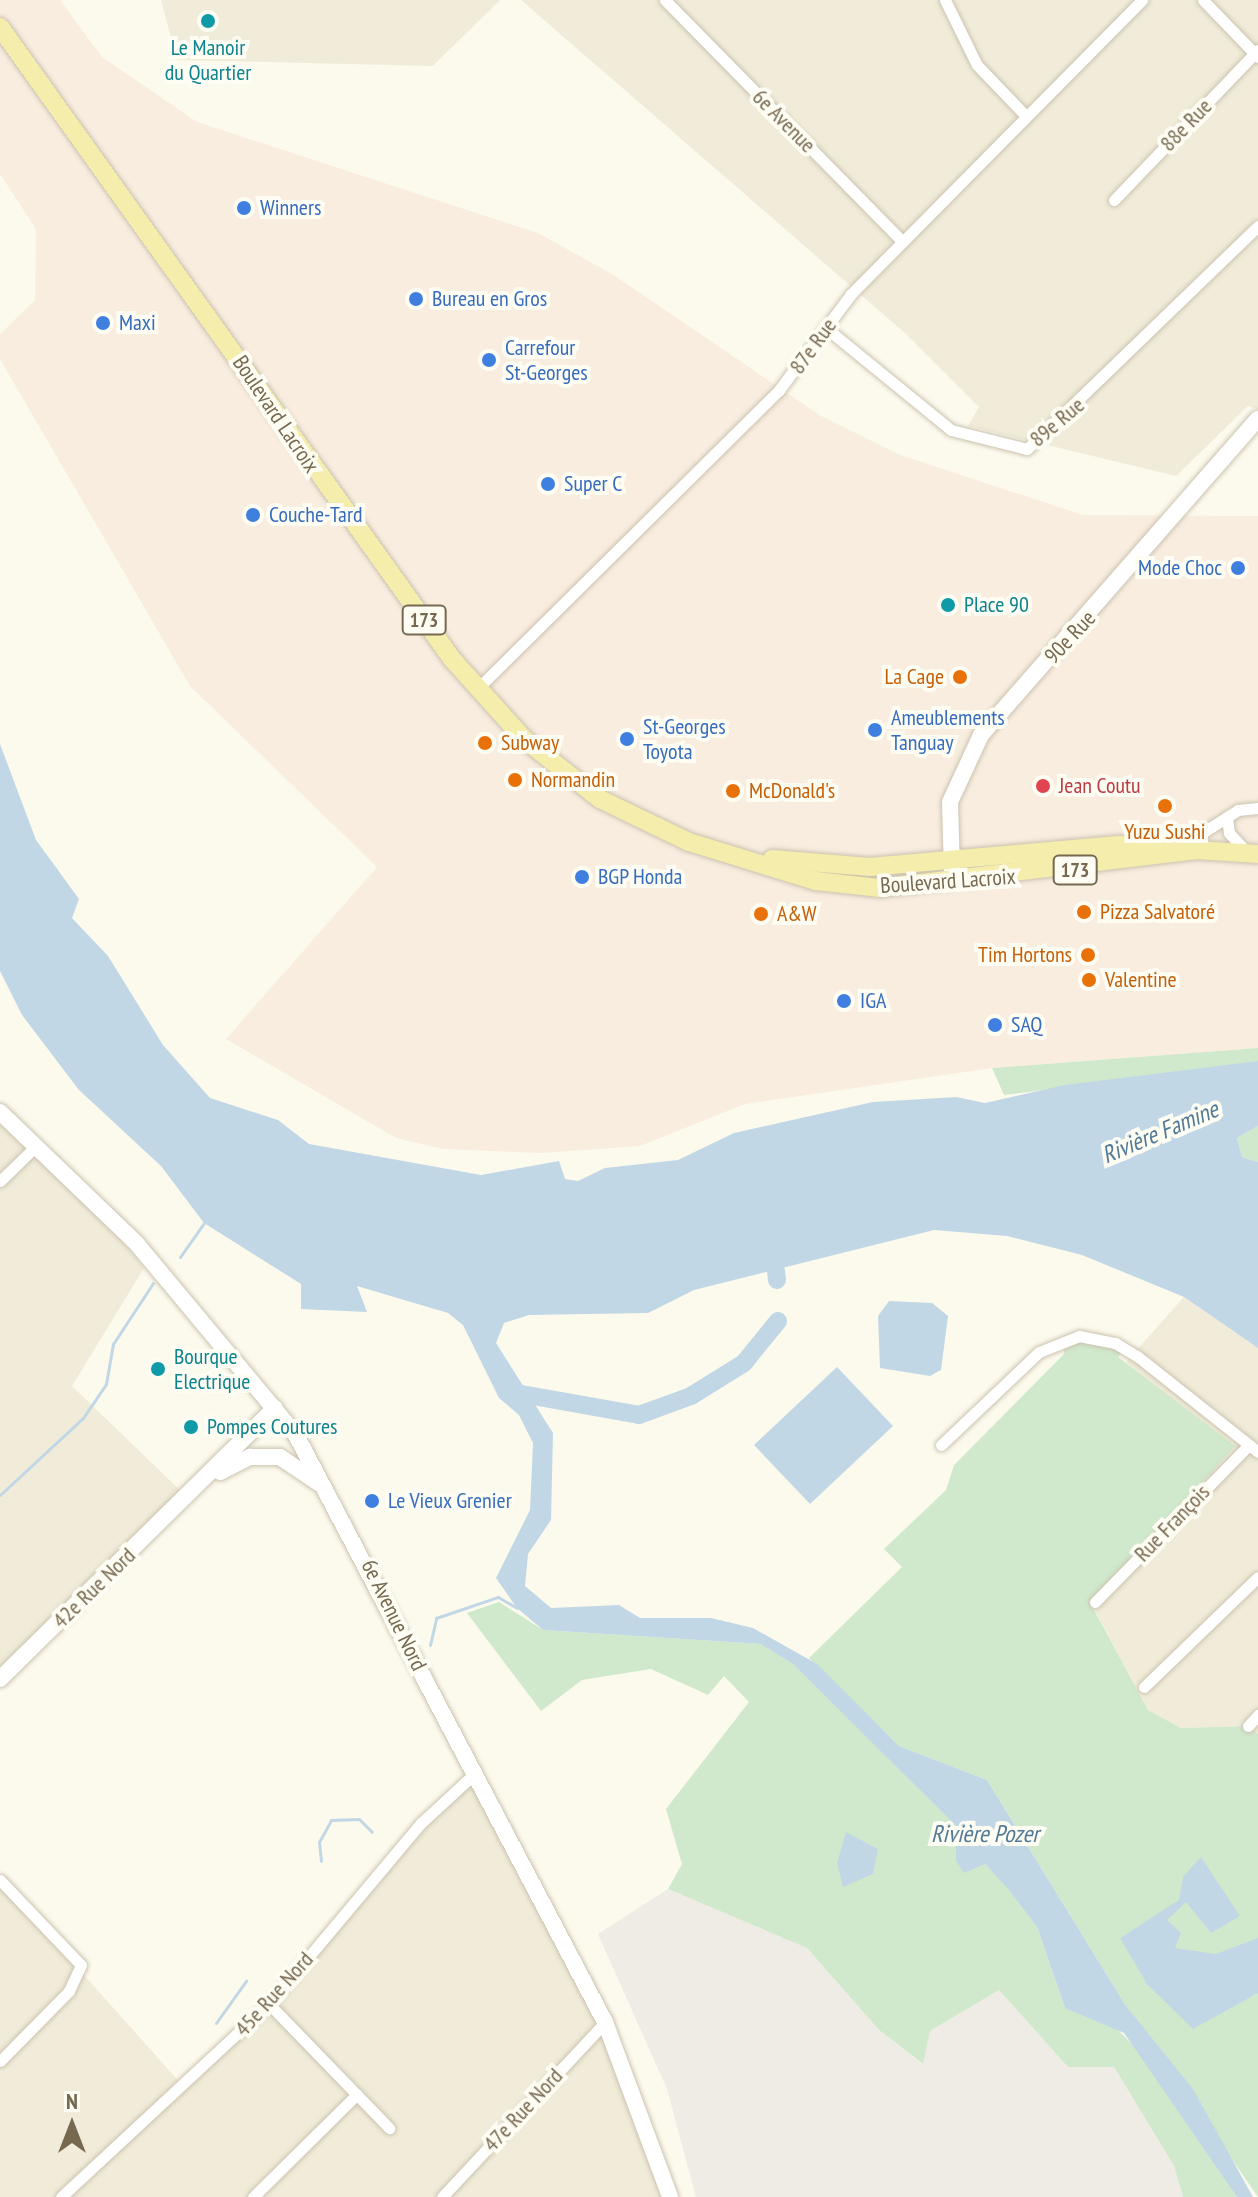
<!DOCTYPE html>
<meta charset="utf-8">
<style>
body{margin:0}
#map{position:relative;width:1258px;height:2197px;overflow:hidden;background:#fcfaed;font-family:"PT Sans Narrow",sans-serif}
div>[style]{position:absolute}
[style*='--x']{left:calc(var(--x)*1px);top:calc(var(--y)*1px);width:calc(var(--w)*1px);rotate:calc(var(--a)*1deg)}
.residential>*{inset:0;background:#f0ecd9}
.commercial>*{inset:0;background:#f8eddf}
.industrial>*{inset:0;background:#eeece5}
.green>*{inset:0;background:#d0e9cc}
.water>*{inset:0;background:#c2d7e5}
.stream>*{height:3px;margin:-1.5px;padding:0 1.5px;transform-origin:1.5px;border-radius:1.5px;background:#c2d7e5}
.river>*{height:18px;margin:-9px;padding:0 9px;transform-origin:9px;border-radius:9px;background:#c2d7e5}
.roads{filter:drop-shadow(0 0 2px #ccc3b0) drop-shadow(0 0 2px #ccc3b0)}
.street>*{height:11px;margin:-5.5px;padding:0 5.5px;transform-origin:5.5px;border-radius:5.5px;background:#fff}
.secondary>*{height:16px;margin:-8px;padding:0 8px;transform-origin:8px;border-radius:8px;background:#fff}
.primary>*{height:18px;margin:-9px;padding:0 9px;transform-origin:9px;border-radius:9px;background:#f4edab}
.dots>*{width:22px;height:22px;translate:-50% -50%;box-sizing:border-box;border:4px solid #fefdf4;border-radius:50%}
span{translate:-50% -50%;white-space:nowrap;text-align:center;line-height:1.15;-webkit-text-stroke:8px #fefdf4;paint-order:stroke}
.shield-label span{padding:2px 6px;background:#fefdf4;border:2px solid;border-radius:6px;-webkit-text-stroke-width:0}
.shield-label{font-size:20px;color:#776850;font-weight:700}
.culture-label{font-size:22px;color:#0d838f}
.left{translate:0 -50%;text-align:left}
.street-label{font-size:22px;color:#776850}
.shop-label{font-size:22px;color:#366cbe}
.right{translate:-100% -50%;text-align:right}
.food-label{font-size:22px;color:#c56008}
.health-label{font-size:22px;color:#be3a42}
.water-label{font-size:24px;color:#527996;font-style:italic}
.north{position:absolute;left:32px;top:2085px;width:80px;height:80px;-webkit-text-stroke:6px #fefdf4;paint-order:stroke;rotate:0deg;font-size:22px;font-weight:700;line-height:32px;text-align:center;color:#776850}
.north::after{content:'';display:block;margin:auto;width:28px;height:36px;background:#776850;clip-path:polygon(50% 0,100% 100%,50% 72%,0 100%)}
</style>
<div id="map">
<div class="residential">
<div style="clip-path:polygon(161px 0,500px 0,433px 66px,177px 60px)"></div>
<div style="clip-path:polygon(521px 0,1258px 0,1258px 409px,1248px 406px,1176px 476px,968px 426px,979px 407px,906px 334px)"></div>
<div style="clip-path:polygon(0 1112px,76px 1183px,144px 1268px,72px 1386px,187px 1497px,0 1679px)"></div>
<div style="clip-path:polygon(1184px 1297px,1258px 1348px,1258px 1734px,1247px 1726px,1181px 1728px,1148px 1710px,1092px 1605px,1151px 1386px,1126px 1362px)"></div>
<div style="clip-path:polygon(473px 1775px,605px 2022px,670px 2197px,0 2197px,0 1881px,184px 2087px,269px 2004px,421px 1823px)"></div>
</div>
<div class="commercial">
<div style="clip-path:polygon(0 0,60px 0,102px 57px,197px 122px,538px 233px,612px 274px,821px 416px,900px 455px,1083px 515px,1258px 516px,1258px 1048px,992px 1068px,745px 1104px,640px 1146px,541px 1153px,443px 1149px,396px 1138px,226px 1039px,377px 867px,190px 686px,0 359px,0 334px,35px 300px,36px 229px,0 174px)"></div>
</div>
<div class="industrial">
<div style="clip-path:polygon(668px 1889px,807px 1948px,879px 2030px,922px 2064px,930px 2031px,999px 1990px,1068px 2067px,1114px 2067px,1174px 2166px,1183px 2197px,696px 2197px,667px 2089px,598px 1934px)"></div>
</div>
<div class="green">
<div style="clip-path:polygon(1258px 1048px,1258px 1064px,1004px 1095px,992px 1068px)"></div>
<div style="clip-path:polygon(1258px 1126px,1258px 1162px,1242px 1157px,1237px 1138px)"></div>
<div style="clip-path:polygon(1079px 1336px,1125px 1349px,1118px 1357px,1235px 1446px,1092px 1606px,1148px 1710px,1181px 1728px,1248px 1726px,1258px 1734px,1258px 2197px,1126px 2006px,987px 1780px,899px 1746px,809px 1658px,902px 1567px,884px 1549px,946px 1490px,954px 1465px,1064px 1354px,1063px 1340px)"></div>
<div style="clip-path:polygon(499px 1602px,543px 1630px,762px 1644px,796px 1666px,956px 1826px,956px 1861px,985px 1864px,1009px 1889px,1037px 1927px,1065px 2008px,1114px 2026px,1149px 2061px,1237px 2197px,1183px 2197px,1174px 2166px,1114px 2067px,1068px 2067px,999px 1990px,930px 2031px,923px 2064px,879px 2030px,807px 1948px,668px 1889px,682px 1864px,666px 1809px,749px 1702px,724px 1676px,708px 1695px,651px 1669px,582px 1680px,541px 1711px,467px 1613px)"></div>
</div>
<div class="water">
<div style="clip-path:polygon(0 744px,36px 840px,79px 899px,72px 918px,108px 956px,163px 1045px,210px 1098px,278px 1120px,309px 1144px,481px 1175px,559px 1161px,565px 1179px,578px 1181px,605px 1168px,678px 1160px,734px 1133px,873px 1102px,956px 1097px,985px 1103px,1065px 1085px,1258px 1061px,1258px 1126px,1237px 1138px,1242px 1157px,1258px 1162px,1258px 1348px,1184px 1297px,1082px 1255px,1007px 1236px,934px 1230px,694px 1290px,648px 1313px,529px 1315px,504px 1323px,496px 1343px,553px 1433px,551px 1520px,528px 1554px,525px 1586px,551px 1608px,619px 1605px,640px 1618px,711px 1618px,753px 1628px,817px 1664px,899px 1746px,987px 1780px,1126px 2006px,1193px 2089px,1253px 2197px,1237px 2197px,1124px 2033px,1065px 2008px,1037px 1927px,1009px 1890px,985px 1864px,964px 1873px,956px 1861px,956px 1826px,793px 1664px,761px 1644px,543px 1630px,517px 1608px,496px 1578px,530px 1510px,533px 1443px,519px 1415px,499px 1398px,463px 1325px,448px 1313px,357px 1286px,367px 1312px,301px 1309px,301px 1284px,204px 1223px,161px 1166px,79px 1090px,22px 1015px,0 971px)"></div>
<div style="clip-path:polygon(889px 1301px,932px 1303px,948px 1316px,941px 1370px,930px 1376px,880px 1368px,878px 1316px)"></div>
<div style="clip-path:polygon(837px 1367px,893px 1426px,810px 1504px,754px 1445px)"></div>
<div style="clip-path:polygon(846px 1832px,878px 1849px,873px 1874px,843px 1887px,837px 1863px)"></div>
<div style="clip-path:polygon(1201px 1857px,1240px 1916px,1211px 1933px,1186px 1902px,1167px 1920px,1181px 1933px,1175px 1948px,1216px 1954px,1258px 1938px,1258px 1993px,1193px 2029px,1147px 1984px,1120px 1938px,1179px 1900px,1183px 1877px)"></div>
</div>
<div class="stream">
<div style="--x:180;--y:1257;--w:42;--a:-54.8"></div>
<div style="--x:0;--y:1495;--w:113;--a:-42.9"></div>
<div style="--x:83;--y:1418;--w:41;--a:-55.9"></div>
<div style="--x:106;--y:1384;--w:41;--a:-80.1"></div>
<div style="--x:113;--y:1344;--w:73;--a:-56.7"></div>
<div style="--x:430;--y:1645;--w:28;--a:-77"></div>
<div style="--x:436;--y:1618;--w:65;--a:-18.7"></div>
<div style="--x:498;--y:1597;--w:22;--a:30"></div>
<div style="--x:321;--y:1861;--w:19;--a:-96"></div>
<div style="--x:319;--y:1842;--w:25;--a:-61"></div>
<div style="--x:331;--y:1820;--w:28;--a:-2"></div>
<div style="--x:359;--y:1819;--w:18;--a:45"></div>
<div style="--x:216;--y:2023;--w:52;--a:-54.5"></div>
</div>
<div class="river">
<div style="--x:776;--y:1271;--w:9;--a:84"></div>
<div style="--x:516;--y:1393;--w:125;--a:10.1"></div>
<div style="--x:639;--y:1415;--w:55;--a:-20.1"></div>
<div style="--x:691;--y:1396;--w:62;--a:-31.9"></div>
<div style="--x:744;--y:1363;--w:54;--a:-51"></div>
</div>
<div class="roads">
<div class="street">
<div style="--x:665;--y:0;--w:339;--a:45.5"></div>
<div style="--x:945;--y:0;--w:72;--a:63.8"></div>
<div style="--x:977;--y:65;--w:69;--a:46.2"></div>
<div style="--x:1203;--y:0;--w:79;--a:46"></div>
<div style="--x:1114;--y:200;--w:208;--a:-46.2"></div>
<div style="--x:826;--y:328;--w:161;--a:39.2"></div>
<div style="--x:951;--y:430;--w:78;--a:14"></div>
<div style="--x:1027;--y:449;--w:321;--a:-44"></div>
<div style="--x:478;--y:688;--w:424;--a:-44.7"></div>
<div style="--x:779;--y:390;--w:120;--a:-53.1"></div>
<div style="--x:851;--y:294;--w:414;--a:-45.3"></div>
<div style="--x:1227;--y:817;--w:16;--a:83"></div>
<div style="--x:1229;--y:833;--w:26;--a:47"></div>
<div style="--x:1183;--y:845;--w:65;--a:-32.5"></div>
<div style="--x:1238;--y:810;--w:20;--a:-6"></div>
<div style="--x:0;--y:1181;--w:50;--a:-44.2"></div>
<div style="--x:941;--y:1445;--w:135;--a:-43.5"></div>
<div style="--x:1039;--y:1352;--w:43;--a:-21.8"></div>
<div style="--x:1079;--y:1336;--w:37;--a:11"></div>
<div style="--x:1115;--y:1343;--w:26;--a:31"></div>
<div style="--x:1137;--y:1356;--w:154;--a:38.4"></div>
<div style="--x:1095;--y:1602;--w:220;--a:-45.6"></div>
<div style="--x:1144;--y:1687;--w:158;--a:-44"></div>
<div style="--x:1248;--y:1726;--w:15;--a:-48"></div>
<div style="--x:0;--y:1880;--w:117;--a:46.4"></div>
<div style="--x:81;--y:1965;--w:29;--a:115"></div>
<div style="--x:69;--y:1991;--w:98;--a:134.6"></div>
<div style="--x:269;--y:2004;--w:173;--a:45.9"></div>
<div style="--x:61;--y:2197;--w:284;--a:-42.9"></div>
<div style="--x:269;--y:2004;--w:236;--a:-50"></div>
<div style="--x:421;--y:1823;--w:71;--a:-42.7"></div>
<div style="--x:253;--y:2197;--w:146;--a:-44.7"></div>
<div style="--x:442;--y:2197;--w:239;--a:-47"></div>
</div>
<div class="secondary">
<div style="--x:952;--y:873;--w:71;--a:-91.6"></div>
<div style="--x:950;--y:802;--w:74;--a:-65.2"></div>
<div style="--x:981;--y:735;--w:420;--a:-48.8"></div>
<div style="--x:0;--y:1112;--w:190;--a:43.9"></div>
<div style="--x:137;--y:1244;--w:249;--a:50.2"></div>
<div style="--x:296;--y:1435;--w:663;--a:62.24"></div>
<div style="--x:605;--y:2022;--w:187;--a:69.6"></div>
<div style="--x:220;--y:1472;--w:34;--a:-27"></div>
<div style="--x:250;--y:1457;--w:30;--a:0"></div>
<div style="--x:280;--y:1457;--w:48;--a:34"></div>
<div style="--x:0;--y:1679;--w:386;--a:-44.6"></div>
</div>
<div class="primary">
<div style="--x:0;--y:27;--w:777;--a:54.43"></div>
<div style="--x:452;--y:659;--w:108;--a:48"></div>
<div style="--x:524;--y:739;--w:97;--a:38.3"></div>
<div style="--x:600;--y:799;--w:99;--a:25.8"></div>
<div style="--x:689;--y:842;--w:133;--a:17.1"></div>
<div style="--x:816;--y:881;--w:63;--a:6.3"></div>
<div style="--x:879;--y:888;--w:320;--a:-6.8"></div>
<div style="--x:1197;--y:850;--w:61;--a:3.8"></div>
<div style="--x:772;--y:859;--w:98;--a:4.7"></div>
<div style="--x:870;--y:867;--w:249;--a:-5.1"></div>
<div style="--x:1118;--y:845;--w:74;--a:3.1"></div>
</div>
</div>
<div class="dots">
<div style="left:208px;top:21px;background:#0f9aa8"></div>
<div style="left:244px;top:208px;background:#3f7fe0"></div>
<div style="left:416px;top:299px;background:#3f7fe0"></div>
<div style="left:103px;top:323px;background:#3f7fe0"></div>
<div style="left:489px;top:360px;background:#3f7fe0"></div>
<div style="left:548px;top:484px;background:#3f7fe0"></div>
<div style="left:253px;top:515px;background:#3f7fe0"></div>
<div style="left:1238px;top:568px;background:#3f7fe0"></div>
<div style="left:948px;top:605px;background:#0f9aa8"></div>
<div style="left:960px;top:677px;background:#e8710a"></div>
<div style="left:875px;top:730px;background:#3f7fe0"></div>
<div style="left:627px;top:739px;background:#3f7fe0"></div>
<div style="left:485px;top:743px;background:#e8710a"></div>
<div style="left:515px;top:780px;background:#e8710a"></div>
<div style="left:1043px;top:786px;background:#e0444e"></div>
<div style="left:733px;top:791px;background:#e8710a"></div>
<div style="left:1165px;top:806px;background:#e8710a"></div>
<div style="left:582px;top:877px;background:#3f7fe0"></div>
<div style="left:1084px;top:912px;background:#e8710a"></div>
<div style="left:761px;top:914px;background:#e8710a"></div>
<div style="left:1088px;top:955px;background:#e8710a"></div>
<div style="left:1089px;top:980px;background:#e8710a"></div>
<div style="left:844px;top:1001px;background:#3f7fe0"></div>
<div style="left:995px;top:1025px;background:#3f7fe0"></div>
<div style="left:158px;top:1369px;background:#0f9aa8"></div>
<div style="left:191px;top:1427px;background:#0f9aa8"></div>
<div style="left:372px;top:1501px;background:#3f7fe0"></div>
</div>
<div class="shield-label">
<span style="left:424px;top:620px">173</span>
<span style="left:1075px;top:870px">173</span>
</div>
<div class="culture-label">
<span style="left:208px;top:60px">Le Manoir<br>du Quartier</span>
<span class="left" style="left:964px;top:605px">Place 90</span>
<span class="left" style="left:174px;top:1369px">Bourque<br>Electrique</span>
<span class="left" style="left:207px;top:1427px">Pompes Coutures</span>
</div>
<div class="street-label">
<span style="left:784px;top:121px;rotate:45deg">6e Avenue</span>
<span style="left:1186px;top:125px;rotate:-46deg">88e Rue</span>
<span style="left:813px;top:346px;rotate:-54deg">87e Rue</span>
<span style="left:276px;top:414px;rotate:56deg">Boulevard Lacroix</span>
<span style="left:1057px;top:422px;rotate:-40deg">89e Rue</span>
<span style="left:1070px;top:637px;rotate:-47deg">90e Rue</span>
<span style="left:948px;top:881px;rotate:-4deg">Boulevard Lacroix</span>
<span style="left:1172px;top:1523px;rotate:-46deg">Rue François</span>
<span style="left:94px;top:1588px;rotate:-44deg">42e Rue Nord</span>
<span style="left:394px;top:1615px;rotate:64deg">6e Avenue Nord</span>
<span style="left:274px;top:1994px;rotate:-48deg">45e Rue Nord</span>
<span style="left:523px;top:2110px;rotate:-47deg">47e Rue Nord</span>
</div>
<div class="shop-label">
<span class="left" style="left:260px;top:208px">Winners</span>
<span class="left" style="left:432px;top:299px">Bureau en Gros</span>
<span class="left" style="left:119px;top:323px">Maxi</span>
<span class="left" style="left:505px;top:360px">Carrefour<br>St-Georges</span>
<span class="left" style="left:564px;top:484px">Super C</span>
<span class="left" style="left:269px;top:515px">Couche-Tard</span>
<span class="right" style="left:1222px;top:568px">Mode Choc</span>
<span class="left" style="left:891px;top:730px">Ameublements<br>Tanguay</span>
<span class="left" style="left:643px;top:739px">St-Georges<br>Toyota</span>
<span class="left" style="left:598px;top:877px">BGP Honda</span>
<span class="left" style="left:860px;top:1001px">IGA</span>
<span class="left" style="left:1011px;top:1025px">SAQ</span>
<span class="left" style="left:388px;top:1501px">Le Vieux Grenier</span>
</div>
<div class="food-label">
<span class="right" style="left:944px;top:677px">La Cage</span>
<span class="left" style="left:501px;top:743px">Subway</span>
<span class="left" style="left:531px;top:780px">Normandin</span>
<span class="left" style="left:749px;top:791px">McDonald's</span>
<span style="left:1165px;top:832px">Yuzu Sushi</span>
<span class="left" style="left:1100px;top:912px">Pizza Salvatoré</span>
<span class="left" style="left:777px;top:914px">A&amp;W</span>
<span class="right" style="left:1072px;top:955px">Tim Hortons</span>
<span class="left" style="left:1105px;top:980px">Valentine</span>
</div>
<div class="health-label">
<span class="left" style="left:1059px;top:786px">Jean Coutu</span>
</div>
<div class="water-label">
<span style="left:1160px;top:1132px;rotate:-23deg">Rivière Famine</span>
<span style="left:985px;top:1834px">Rivière Pozer</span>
</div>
<div class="north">N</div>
</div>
